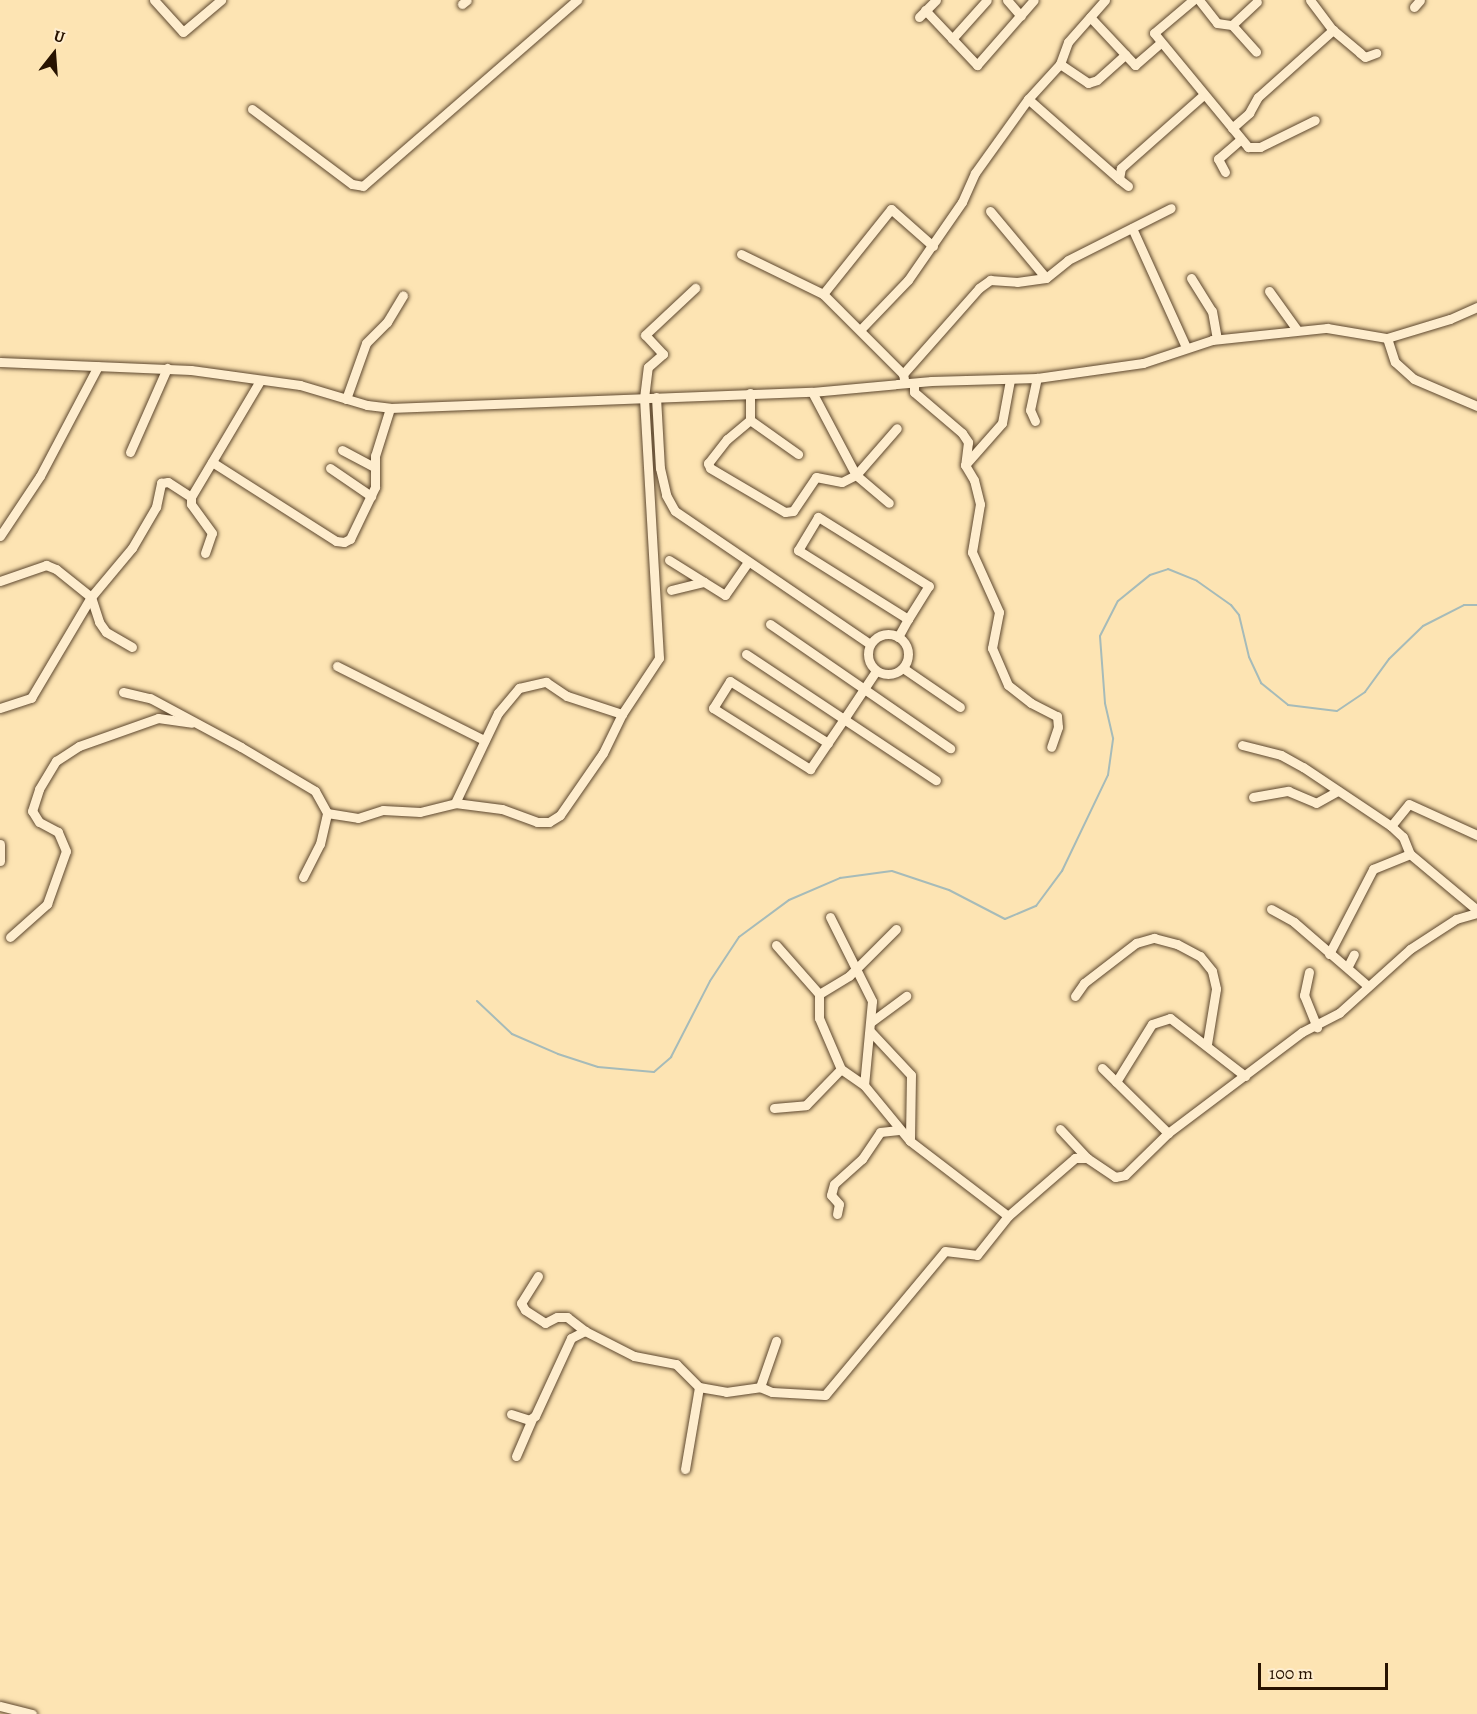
<!DOCTYPE html>
<style>
body{margin:0}
#map{position:relative;width:1477px;height:1714px;overflow:hidden;background:#fde4b3;font-family:Alegreya,serif}
div>[style]{position:absolute}
[style*='--x']{left:calc(var(--x)*1px);top:calc(var(--y)*1px);width:calc(var(--w)*1px);rotate:calc(var(--a)*1deg)}
.stream>*{height:2px;margin:-1px;padding:0 1px;transform-origin:1px;border-radius:1px;background:#a6bbb9}
.roads{filter:drop-shadow(0 0 2px #5d472e) drop-shadow(0 0 2px #5d472e)}
.street>*{height:9px;margin:-4.5px;padding:0 4.5px;transform-origin:4.5px;border-radius:4.5px;background:#feedce}
.street>.ring{margin:-4.5px;padding:0;box-sizing:content-box;background:none;border:9px solid #feedce;border-radius:50%}
span{translate:-50% -50%;white-space:nowrap;text-align:center;line-height:1.15;-webkit-text-stroke:4.5px #feedce;paint-order:stroke}
.north{position:absolute;left:24px;top:24px;width:60px;height:60px;-webkit-text-stroke:4px #feedce;paint-order:stroke;rotate:17deg;font-size:16px;font-weight:700;line-height:24px;text-align:center;color:#281301}
.north::after{content:'';display:block;margin:auto;width:21px;height:27px;background:#281301;clip-path:polygon(50% 0,100% 100%,50% 72%,0 100%)}
.scale{position:absolute;left:1258px;top:1663px;width:130px;height:27px;box-sizing:border-box;border:3px solid #281301;border-top:0;padding-left:8px;font-size:18px;line-height:21px;white-space:nowrap;color:#281301;-webkit-text-stroke:4px #feedce;paint-order:stroke}
</style>
<div id="map">
<div class="stream">
<div style="--x:477;--y:1001;--w:48;--a:43.3"></div>
<div style="--x:512;--y:1034;--w:50;--a:23.5"></div>
<div style="--x:558;--y:1054;--w:42;--a:18"></div>
<div style="--x:598;--y:1067;--w:56;--a:5.1"></div>
<div style="--x:654;--y:1072;--w:23;--a:-41"></div>
<div style="--x:671;--y:1057;--w:85;--a:-62.8"></div>
<div style="--x:710;--y:981;--w:53;--a:-56.6"></div>
<div style="--x:739;--y:937;--w:62;--a:-36.5"></div>
<div style="--x:789;--y:900;--w:56;--a:-23.3"></div>
<div style="--x:840;--y:878;--w:52;--a:-7.7"></div>
<div style="--x:892;--y:871;--w:60;--a:18.4"></div>
<div style="--x:949;--y:890;--w:63;--a:27.4"></div>
<div style="--x:1005;--y:919;--w:34;--a:-23"></div>
<div style="--x:1036;--y:906;--w:44;--a:-53.4"></div>
<div style="--x:1062;--y:871;--w:106;--a:-64.4"></div>
<div style="--x:1108;--y:775;--w:37;--a:-82"></div>
<div style="--x:1113;--y:738;--w:36;--a:-103"></div>
<div style="--x:1105;--y:703;--w:67;--a:-94.3"></div>
<div style="--x:1100;--y:636;--w:39;--a:-63"></div>
<div style="--x:1118;--y:601;--w:41;--a:-39.1"></div>
<div style="--x:1150;--y:575;--w:19;--a:-18"></div>
<div style="--x:1168;--y:569;--w:31;--a:22"></div>
<div style="--x:1197;--y:581;--w:42;--a:35.2"></div>
<div style="--x:1231;--y:605;--w:13;--a:51"></div>
<div style="--x:1239;--y:615;--w:43;--a:76.6"></div>
<div style="--x:1249;--y:657;--w:29;--a:65"></div>
<div style="--x:1261;--y:683;--w:35;--a:39"></div>
<div style="--x:1288;--y:705;--w:49;--a:7"></div>
<div style="--x:1337;--y:711;--w:34;--a:-34"></div>
<div style="--x:1365;--y:692;--w:41;--a:-54"></div>
<div style="--x:1389;--y:659;--w:47;--a:-44.1"></div>
<div style="--x:1423;--y:626;--w:46;--a:-27.1"></div>
<div style="--x:1464;--y:605;--w:13;--a:0"></div>
</div>
<div class="roads">
<div class="street">
<div style="--x:154;--y:0;--w:43;--a:47.8"></div>
<div style="--x:183;--y:32;--w:50;--a:-40.1"></div>
<div style="--x:1007;--y:0;--w:21;--a:49"></div>
<div style="--x:1105;--y:0;--w:56;--a:131.4"></div>
<div style="--x:1068;--y:42;--w:23;--a:110"></div>
<div style="--x:1060;--y:64;--w:47;--a:132.4"></div>
<div style="--x:1028;--y:99;--w:121;--a:41.3"></div>
<div style="--x:1193;--y:0;--w:51;--a:139.8"></div>
<div style="--x:1154;--y:33;--w:148;--a:50.5"></div>
<div style="--x:1248;--y:147;--w:12;--a:0"></div>
<div style="--x:1260;--y:147;--w:61;--a:-26.1"></div>
<div style="--x:1199;--y:0;--w:29;--a:52"></div>
<div style="--x:1217;--y:23;--w:15;--a:8"></div>
<div style="--x:1232;--y:25;--w:36;--a:48"></div>
<div style="--x:1310;--y:0;--w:38;--a:53"></div>
<div style="--x:1333;--y:30;--w:35;--a:40"></div>
<div style="--x:1360;--y:53;--w:6;--a:39"></div>
<div style="--x:1365;--y:57;--w:12;--a:-20"></div>
<div style="--x:462;--y:4;--w:6;--a:-39"></div>
<div style="--x:1414;--y:7;--w:9;--a:-49"></div>
<div style="--x:925;--y:10;--w:76;--a:46.6"></div>
<div style="--x:977;--y:65;--w:86;--a:-48.8"></div>
<div style="--x:919;--y:17;--w:24;--a:-45"></div>
<div style="--x:1090;--y:17;--w:66;--a:46.8"></div>
<div style="--x:1135;--y:65;--w:33;--a:-41"></div>
<div style="--x:1232;--y:25;--w:34;--a:-43"></div>
<div style="--x:952;--y:39;--w:52;--a:-48.1"></div>
<div style="--x:1060;--y:64;--w:34;--a:34"></div>
<div style="--x:1088;--y:83;--w:9;--a:-18"></div>
<div style="--x:1097;--y:80;--w:38;--a:-42"></div>
<div style="--x:252;--y:109;--w:125;--a:36.9"></div>
<div style="--x:352;--y:184;--w:11;--a:10"></div>
<div style="--x:363;--y:186;--w:284;--a:-41"></div>
<div style="--x:1232;--y:128;--w:23;--a:-41"></div>
<div style="--x:1249;--y:113;--w:18;--a:-61"></div>
<div style="--x:1258;--y:97;--w:101;--a:-41.8"></div>
<div style="--x:1225;--y:172;--w:15;--a:-118"></div>
<div style="--x:1218;--y:159;--w:30;--a:-41"></div>
<div style="--x:1128;--y:186;--w:11;--a:-142"></div>
<div style="--x:1119;--y:179;--w:11;--a:-80"></div>
<div style="--x:1121;--y:168;--w:108;--a:-41.6"></div>
<div style="--x:990;--y:211;--w:87;--a:50.1"></div>
<div style="--x:1046;--y:278;--w:28;--a:-39"></div>
<div style="--x:1068;--y:260;--w:115;--a:-26.8"></div>
<div style="--x:1132;--y:228;--w:131;--a:65.6"></div>
<div style="--x:741;--y:254;--w:91;--a:26"></div>
<div style="--x:823;--y:294;--w:113;--a:45"></div>
<div style="--x:1191;--y:278;--w:39;--a:58"></div>
<div style="--x:1212;--y:311;--w:28;--a:80"></div>
<div style="--x:1269;--y:291;--w:48;--a:54.3"></div>
<div style="--x:823;--y:294;--w:109;--a:-51.3"></div>
<div style="--x:891;--y:209;--w:56;--a:41.4"></div>
<div style="--x:861;--y:329;--w:68;--a:-46.2"></div>
<div style="--x:908;--y:280;--w:95;--a:-55.3"></div>
<div style="--x:962;--y:202;--w:32;--a:-66"></div>
<div style="--x:975;--y:173;--w:91;--a:-54.4"></div>
<div style="--x:1387;--y:338;--w:25;--a:72"></div>
<div style="--x:1395;--y:362;--w:25;--a:42"></div>
<div style="--x:1414;--y:379;--w:69;--a:23.2"></div>
<div style="--x:0;--y:362;--w:191;--a:2.4"></div>
<div style="--x:191;--y:370;--w:110;--a:7.8"></div>
<div style="--x:300;--y:385;--w:70;--a:16.6"></div>
<div style="--x:367;--y:405;--w:23;--a:7"></div>
<div style="--x:390;--y:408;--w:422;--a:-2.2"></div>
<div style="--x:812;--y:392;--w:120;--a:-5.3"></div>
<div style="--x:931;--y:381;--w:106;--a:-1.6"></div>
<div style="--x:1037;--y:378;--w:107;--a:-8.1"></div>
<div style="--x:1143;--y:363;--w:73;--a:-18.4"></div>
<div style="--x:1212;--y:340;--w:116;--a:-6"></div>
<div style="--x:1327;--y:328;--w:61;--a:9.5"></div>
<div style="--x:1387;--y:338;--w:66;--a:-16.8"></div>
<div style="--x:1450;--y:319;--w:30;--a:-24"></div>
<div style="--x:904;--y:379;--w:5;--a:-101"></div>
<div style="--x:903;--y:374;--w:115;--a:-48.5"></div>
<div style="--x:979;--y:288;--w:14;--a:-36"></div>
<div style="--x:990;--y:280;--w:27;--a:4"></div>
<div style="--x:1017;--y:282;--w:29;--a:-8"></div>
<div style="--x:914;--y:384;--w:8;--a:90"></div>
<div style="--x:914;--y:392;--w:63;--a:40.5"></div>
<div style="--x:962;--y:433;--w:11;--a:56"></div>
<div style="--x:968;--y:442;--w:23;--a:97"></div>
<div style="--x:965;--y:465;--w:17;--a:59"></div>
<div style="--x:974;--y:480;--w:25;--a:76"></div>
<div style="--x:980;--y:504;--w:49;--a:99.5"></div>
<div style="--x:972;--y:552;--w:66;--a:65.8"></div>
<div style="--x:999;--y:612;--w:37;--a:101"></div>
<div style="--x:992;--y:648;--w:40;--a:66.6"></div>
<div style="--x:1008;--y:685;--w:29;--a:38"></div>
<div style="--x:1031;--y:703;--w:29;--a:27"></div>
<div style="--x:1057;--y:716;--w:11;--a:85"></div>
<div style="--x:1058;--y:727;--w:21;--a:109"></div>
<div style="--x:812;--y:392;--w:94;--a:62.1"></div>
<div style="--x:856;--y:475;--w:43;--a:40.3"></div>
<div style="--x:750;--y:393;--w:27;--a:90"></div>
<div style="--x:750;--y:420;--w:30;--a:140"></div>
<div style="--x:727;--y:439;--w:31;--a:128"></div>
<div style="--x:708;--y:463;--w:5;--a:68"></div>
<div style="--x:710;--y:468;--w:87;--a:30.4"></div>
<div style="--x:785;--y:512;--w:8;--a:-7"></div>
<div style="--x:793;--y:511;--w:41;--a:-55.9"></div>
<div style="--x:816;--y:477;--w:26;--a:11"></div>
<div style="--x:842;--y:482;--w:16;--a:-27"></div>
<div style="--x:856;--y:475;--w:62;--a:-48.9"></div>
<div style="--x:656;--y:397;--w:71;--a:86.8"></div>
<div style="--x:660;--y:468;--w:28;--a:77"></div>
<div style="--x:666;--y:495;--w:18;--a:61"></div>
<div style="--x:675;--y:511;--w:236;--a:34.3"></div>
<div style="--x:346;--y:399;--w:59;--a:-70.3"></div>
<div style="--x:366;--y:343;--w:30;--a:-45"></div>
<div style="--x:387;--y:322;--w:31;--a:-59"></div>
<div style="--x:750;--y:420;--w:59;--a:35.3"></div>
<div style="--x:1035;--y:421;--w:12;--a:-114"></div>
<div style="--x:1030;--y:410;--w:33;--a:-78"></div>
<div style="--x:342;--y:450;--w:36;--a:28"></div>
<div style="--x:130;--y:452;--w:92;--a:-66.2"></div>
<div style="--x:212;--y:462;--w:147;--a:32.5"></div>
<div style="--x:336;--y:541;--w:8;--a:7"></div>
<div style="--x:344;--y:542;--w:7;--a:-27"></div>
<div style="--x:350;--y:539;--w:58;--a:-64.3"></div>
<div style="--x:375;--y:487;--w:31;--a:-90"></div>
<div style="--x:375;--y:456;--w:50;--a:-72.6"></div>
<div style="--x:965;--y:465;--w:56;--a:-48.6"></div>
<div style="--x:1002;--y:423;--w:44;--a:-79.5"></div>
<div style="--x:330;--y:468;--w:50;--a:34.3"></div>
<div style="--x:0;--y:536;--w:72;--a:-56.3"></div>
<div style="--x:40;--y:476;--w:124;--a:-62.2"></div>
<div style="--x:205;--y:553;--w:21;--a:-71"></div>
<div style="--x:212;--y:533;--w:36;--a:-126"></div>
<div style="--x:191;--y:504;--w:7;--a:-90"></div>
<div style="--x:191;--y:497;--w:135;--a:-59.3"></div>
<div style="--x:669;--y:560;--w:66;--a:32"></div>
<div style="--x:725;--y:595;--w:40;--a:-55.1"></div>
<div style="--x:0;--y:581;--w:49;--a:-19.2"></div>
<div style="--x:46;--y:565;--w:11;--a:22"></div>
<div style="--x:56;--y:569;--w:45;--a:38.7"></div>
<div style="--x:91;--y:597;--w:26;--a:72"></div>
<div style="--x:99;--y:622;--w:12;--a:55"></div>
<div style="--x:106;--y:632;--w:30;--a:30"></div>
<div style="--x:671;--y:590;--w:34;--a:-14"></div>
<div style="--x:770;--y:624;--w:219;--a:34.6"></div>
<div class="ring" style="left:868px;top:634px;width:31px;height:31px"></div>
<div style="--x:898;--y:637;--w:21;--a:-61"></div>
<div style="--x:908;--y:619;--w:39;--a:-58"></div>
<div style="--x:929;--y:586;--w:131;--a:-148.1"></div>
<div style="--x:818;--y:517;--w:39;--a:121"></div>
<div style="--x:798;--y:550;--w:130;--a:32.1"></div>
<div style="--x:746;--y:654;--w:228;--a:33.6"></div>
<div style="--x:337;--y:666;--w:165;--a:26.7"></div>
<div style="--x:903;--y:668;--w:69;--a:34.4"></div>
<div style="--x:123;--y:692;--w:28;--a:13"></div>
<div style="--x:150;--y:698;--w:103;--a:28.3"></div>
<div style="--x:241;--y:747;--w:86;--a:30.7"></div>
<div style="--x:315;--y:791;--w:25;--a:61"></div>
<div style="--x:327;--y:813;--w:31;--a:9"></div>
<div style="--x:358;--y:818;--w:26;--a:-18"></div>
<div style="--x:383;--y:810;--w:37;--a:3"></div>
<div style="--x:420;--y:812;--w:36;--a:-14"></div>
<div style="--x:455;--y:803;--w:47;--a:7.3"></div>
<div style="--x:502;--y:809;--w:37;--a:20"></div>
<div style="--x:537;--y:822;--w:12;--a:0"></div>
<div style="--x:549;--y:822;--w:13;--a:-32"></div>
<div style="--x:560;--y:815;--w:75;--a:-55.3"></div>
<div style="--x:603;--y:753;--w:43;--a:-64"></div>
<div style="--x:622;--y:714;--w:67;--a:-56.5"></div>
<div style="--x:659;--y:658;--w:260;--a:-93.3"></div>
<div style="--x:644;--y:398;--w:31;--a:-83"></div>
<div style="--x:648;--y:367;--w:20;--a:-41"></div>
<div style="--x:663;--y:354;--w:26;--a:-133"></div>
<div style="--x:645;--y:335;--w:69;--a:-43.2"></div>
<div style="--x:0;--y:708;--w:33;--a:-18"></div>
<div style="--x:31;--y:698;--w:117;--a:-59.3"></div>
<div style="--x:91;--y:597;--w:64;--a:-50.1"></div>
<div style="--x:132;--y:548;--w:48;--a:-59.7"></div>
<div style="--x:156;--y:507;--w:25;--a:-78"></div>
<div style="--x:161;--y:483;--w:7;--a:-8"></div>
<div style="--x:168;--y:482;--w:27;--a:33"></div>
<div style="--x:828;--y:743;--w:116;--a:-147.7"></div>
<div style="--x:730;--y:681;--w:32;--a:122"></div>
<div style="--x:713;--y:708;--w:115;--a:32.2"></div>
<div style="--x:810;--y:769;--w:64;--a:-55.8"></div>
<div style="--x:846;--y:716;--w:54;--a:-56.3"></div>
<div style="--x:1242;--y:745;--w:40;--a:14.4"></div>
<div style="--x:1281;--y:755;--w:25;--a:29"></div>
<div style="--x:1303;--y:767;--w:106;--a:33.8"></div>
<div style="--x:1391;--y:826;--w:16;--a:43"></div>
<div style="--x:1403;--y:837;--w:18;--a:68"></div>
<div style="--x:1410;--y:854;--w:87;--a:39.9"></div>
<div style="--x:1253;--y:797;--w:36;--a:-10"></div>
<div style="--x:1288;--y:791;--w:30;--a:23"></div>
<div style="--x:1316;--y:803;--w:25;--a:-29"></div>
<div style="--x:455;--y:803;--w:100;--a:-64.5"></div>
<div style="--x:498;--y:713;--w:33;--a:-50"></div>
<div style="--x:519;--y:688;--w:28;--a:-13"></div>
<div style="--x:546;--y:682;--w:25;--a:34"></div>
<div style="--x:567;--y:696;--w:58;--a:18.1"></div>
<div style="--x:1391;--y:826;--w:28;--a:-51"></div>
<div style="--x:1409;--y:804;--w:75;--a:24.5"></div>
<div style="--x:0;--y:844;--w:17;--a:90"></div>
<div style="--x:303;--y:877;--w:37;--a:-63"></div>
<div style="--x:320;--y:844;--w:32;--a:-77"></div>
<div style="--x:1271;--y:909;--w:26;--a:29"></div>
<div style="--x:1294;--y:922;--w:98;--a:40.9"></div>
<div style="--x:830;--y:917;--w:94;--a:63.4"></div>
<div style="--x:872;--y:1001;--w:84;--a:95.4"></div>
<div style="--x:896;--y:929;--w:66;--a:135"></div>
<div style="--x:849;--y:976;--w:35;--a:149"></div>
<div style="--x:819;--y:994;--w:24;--a:90"></div>
<div style="--x:819;--y:1018;--w:56;--a:66.7"></div>
<div style="--x:841;--y:1069;--w:28;--a:35"></div>
<div style="--x:864;--y:1085;--w:72;--a:50.6"></div>
<div style="--x:910;--y:1141;--w:123;--a:37.4"></div>
<div style="--x:10;--y:937;--w:50;--a:-41.7"></div>
<div style="--x:47;--y:904;--w:56;--a:-70.3"></div>
<div style="--x:66;--y:851;--w:21;--a:-113"></div>
<div style="--x:58;--y:832;--w:21;--a:-152"></div>
<div style="--x:39;--y:822;--w:13;--a:-122"></div>
<div style="--x:32;--y:811;--w:23;--a:-72"></div>
<div style="--x:39;--y:789;--w:33;--a:-59"></div>
<div style="--x:56;--y:761;--w:27;--a:-33"></div>
<div style="--x:79;--y:746;--w:84;--a:-19.5"></div>
<div style="--x:158;--y:718;--w:34;--a:8"></div>
<div style="--x:776;--y:945;--w:65;--a:48.7"></div>
<div style="--x:1329;--y:954;--w:96;--a:-62.6"></div>
<div style="--x:1373;--y:869;--w:40;--a:-22"></div>
<div style="--x:1348;--y:966;--w:13;--a:-63"></div>
<div style="--x:1309;--y:972;--w:24;--a:102"></div>
<div style="--x:1304;--y:995;--w:35;--a:68"></div>
<div style="--x:1075;--y:996;--w:16;--a:-55"></div>
<div style="--x:1084;--y:983;--w:66;--a:-37.6"></div>
<div style="--x:1136;--y:943;--w:19;--a:-16"></div>
<div style="--x:1154;--y:938;--w:24;--a:15"></div>
<div style="--x:1177;--y:944;--w:26;--a:28"></div>
<div style="--x:1200;--y:956;--w:19;--a:51"></div>
<div style="--x:1212;--y:971;--w:18;--a:77"></div>
<div style="--x:1216;--y:989;--w:56;--a:99.3"></div>
<div style="--x:871;--y:1022;--w:44;--a:-36.6"></div>
<div style="--x:870;--y:1031;--w:60;--a:47"></div>
<div style="--x:911;--y:1075;--w:66;--a:90.9"></div>
<div style="--x:1102;--y:1068;--w:93;--a:44.6"></div>
<div style="--x:1116;--y:1082;--w:68;--a:-58.2"></div>
<div style="--x:1152;--y:1024;--w:19;--a:-18"></div>
<div style="--x:1170;--y:1018;--w:95;--a:37.7"></div>
<div style="--x:774;--y:1108;--w:32;--a:-5"></div>
<div style="--x:806;--y:1105;--w:50;--a:-45.8"></div>
<div style="--x:1060;--y:1129;--w:40;--a:47"></div>
<div style="--x:837;--y:1214;--w:10;--a:-79"></div>
<div style="--x:839;--y:1204;--w:12;--a:-132"></div>
<div style="--x:831;--y:1195;--w:11;--a:-75"></div>
<div style="--x:834;--y:1184;--w:38;--a:-42"></div>
<div style="--x:862;--y:1159;--w:32;--a:-56"></div>
<div style="--x:880;--y:1132;--w:19;--a:-6"></div>
<div style="--x:538;--y:1276;--w:32;--a:122"></div>
<div style="--x:521;--y:1303;--w:8;--a:60"></div>
<div style="--x:525;--y:1310;--w:24;--a:33"></div>
<div style="--x:545;--y:1323;--w:13;--a:-27"></div>
<div style="--x:557;--y:1317;--w:10;--a:0"></div>
<div style="--x:567;--y:1317;--w:23;--a:38"></div>
<div style="--x:760;--y:1387;--w:49;--a:-70.8"></div>
<div style="--x:511;--y:1414;--w:19;--a:18"></div>
<div style="--x:529;--y:1420;--w:7;--a:-34"></div>
<div style="--x:535;--y:1416;--w:86;--a:-65.2"></div>
<div style="--x:571;--y:1338;--w:16;--a:-27"></div>
<div style="--x:585;--y:1331;--w:55;--a:27"></div>
<div style="--x:634;--y:1356;--w:43;--a:10.8"></div>
<div style="--x:676;--y:1364;--w:33;--a:45"></div>
<div style="--x:699;--y:1387;--w:27;--a:10"></div>
<div style="--x:726;--y:1392;--w:34;--a:-8"></div>
<div style="--x:760;--y:1387;--w:13;--a:23"></div>
<div style="--x:772;--y:1392;--w:53;--a:3.2"></div>
<div style="--x:825;--y:1395;--w:187;--a:-50.2"></div>
<div style="--x:945;--y:1251;--w:32;--a:7"></div>
<div style="--x:977;--y:1255;--w:50;--a:-51.5"></div>
<div style="--x:1008;--y:1216;--w:89;--a:-40.9"></div>
<div style="--x:1075;--y:1158;--w:12;--a:0"></div>
<div style="--x:1087;--y:1158;--w:34;--a:34"></div>
<div style="--x:1115;--y:1177;--w:10;--a:-11"></div>
<div style="--x:1125;--y:1175;--w:60;--a:-44.3"></div>
<div style="--x:1168;--y:1133;--w:168;--a:-37"></div>
<div style="--x:1302;--y:1032;--w:42;--a:-27.2"></div>
<div style="--x:1339;--y:1013;--w:96;--a:-42"></div>
<div style="--x:1410;--y:949;--w:55;--a:-33.1"></div>
<div style="--x:1456;--y:919;--w:22;--a:-16"></div>
<div style="--x:516;--y:1456;--w:40;--a:-66.6"></div>
<div style="--x:685;--y:1469;--w:83;--a:-80.3"></div>
<div style="--x:0;--y:1706;--w:33;--a:14"></div>
</div>
</div>
<div class="north">U</div>
<div class="scale">100 m</div>
</div>
